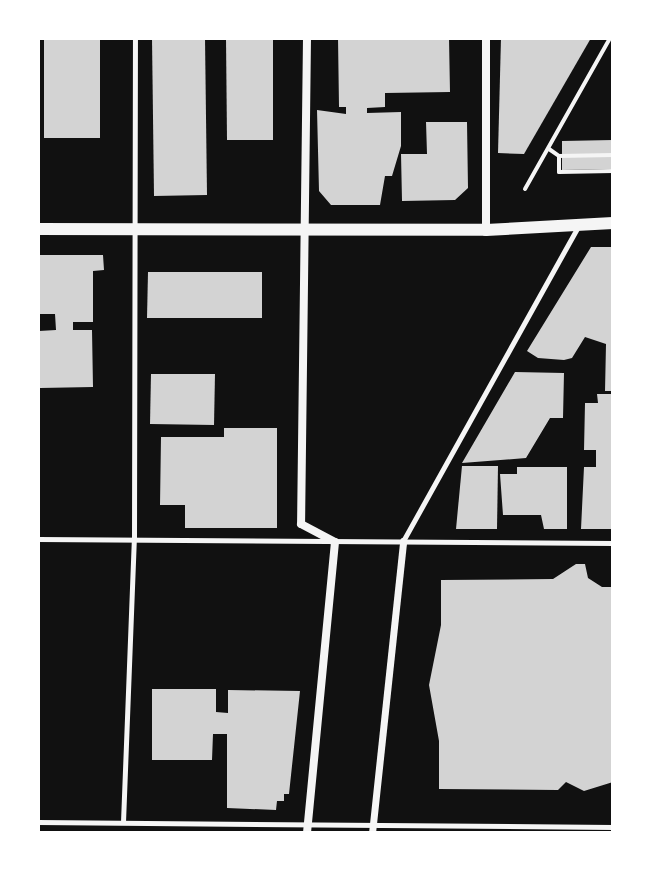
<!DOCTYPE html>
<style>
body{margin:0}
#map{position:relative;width:651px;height:871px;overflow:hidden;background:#111;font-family:"Source Sans 3",sans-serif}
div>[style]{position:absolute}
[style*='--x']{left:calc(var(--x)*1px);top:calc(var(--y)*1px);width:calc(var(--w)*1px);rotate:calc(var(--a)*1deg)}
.building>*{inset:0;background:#d3d3d3}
.path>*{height:4px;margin:-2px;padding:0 2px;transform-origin:2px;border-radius:2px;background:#f5f5f5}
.service>*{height:5px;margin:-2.5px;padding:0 2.5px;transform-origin:2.5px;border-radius:2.5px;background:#f5f5f5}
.pedestrian>*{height:7px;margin:-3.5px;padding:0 3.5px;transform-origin:3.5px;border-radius:3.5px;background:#f5f5f5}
.minor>*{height:8px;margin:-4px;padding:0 4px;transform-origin:4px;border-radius:4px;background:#f5f5f5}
.tertiary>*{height:12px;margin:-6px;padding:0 6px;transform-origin:6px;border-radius:6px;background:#f5f5f5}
span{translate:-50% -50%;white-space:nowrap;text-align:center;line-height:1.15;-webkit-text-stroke:6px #fff;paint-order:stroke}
.frame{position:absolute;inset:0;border:40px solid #fff;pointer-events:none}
</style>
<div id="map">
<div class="building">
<div style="clip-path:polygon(44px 38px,100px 38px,100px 138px,44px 138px)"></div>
<div style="clip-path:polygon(152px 38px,205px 38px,207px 195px,154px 196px)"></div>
<div style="clip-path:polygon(226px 38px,273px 38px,273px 140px,227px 140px)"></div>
<div style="clip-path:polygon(338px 38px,449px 38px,450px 92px,385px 93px,385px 107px,367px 108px,367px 113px,401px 112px,401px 146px,392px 176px,385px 176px,380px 205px,331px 205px,319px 191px,317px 110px,346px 114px,346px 107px,339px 107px)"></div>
<div style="clip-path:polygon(501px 38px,591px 38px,524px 154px,498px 153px)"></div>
<div style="clip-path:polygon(426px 122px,467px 122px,468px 188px,455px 200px,402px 201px,401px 154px,427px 154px)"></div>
<div style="clip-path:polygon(613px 140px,613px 169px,562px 170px,562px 141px)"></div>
<div style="clip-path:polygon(591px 247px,613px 247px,613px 391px,605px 391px,606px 344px,585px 337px,572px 358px,564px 360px,538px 358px,527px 351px)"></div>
<div style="clip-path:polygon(40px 255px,103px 255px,104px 270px,93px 271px,93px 322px,73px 322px,73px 330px,92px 330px,93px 387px,40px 388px,39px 331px,56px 330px,55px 314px,40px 314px)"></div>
<div style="clip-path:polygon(148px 272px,262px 272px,262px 318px,147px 318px)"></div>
<div style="clip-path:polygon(515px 372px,564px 373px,563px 418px,550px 418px,526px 458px,462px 463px)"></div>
<div style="clip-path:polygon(151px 374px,215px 374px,214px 425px,150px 424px)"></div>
<div style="clip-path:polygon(597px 394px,613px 394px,613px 529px,581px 529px,584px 467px,596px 467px,596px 450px,584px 450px,585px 403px,598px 403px)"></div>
<div style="clip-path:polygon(224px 428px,277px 428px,277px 528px,185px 528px,185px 505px,160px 505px,161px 437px,224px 437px)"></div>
<div style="clip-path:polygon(462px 466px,498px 466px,497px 529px,456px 529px)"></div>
<div style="clip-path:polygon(517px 467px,567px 467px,567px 529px,544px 529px,541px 515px,503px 515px,500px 474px,517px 474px)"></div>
<div style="clip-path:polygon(576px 564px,585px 564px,588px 578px,602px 587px,613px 587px,613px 782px,584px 791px,566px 782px,558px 790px,439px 789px,439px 741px,429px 685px,441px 625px,441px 580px,553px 579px)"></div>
<div style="clip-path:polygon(152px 689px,216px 689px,216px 712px,228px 713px,228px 690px,300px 691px,289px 794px,284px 794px,284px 801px,277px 801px,276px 810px,227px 808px,227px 734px,213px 734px,212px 760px,152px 760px)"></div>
</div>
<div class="path">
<div style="--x:549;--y:149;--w:12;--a:35"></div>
<div style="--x:559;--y:156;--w:16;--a:90"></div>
<div style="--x:559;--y:172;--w:54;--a:-1.1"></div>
<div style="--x:559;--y:156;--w:54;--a:-1.1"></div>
<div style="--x:525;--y:189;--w:173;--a:-60.6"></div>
</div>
<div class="service">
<div style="--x:38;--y:539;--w:575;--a:0.4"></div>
<div style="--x:403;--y:541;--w:358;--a:-60.9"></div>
<div style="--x:38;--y:822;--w:575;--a:0.5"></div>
<div style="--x:123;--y:822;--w:283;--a:-87.8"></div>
<div style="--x:134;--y:539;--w:501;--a:-89.89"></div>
</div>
<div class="pedestrian">
<div style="--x:372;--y:833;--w:294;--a:-83.9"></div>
</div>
<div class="minor">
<div style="--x:307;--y:38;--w:486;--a:90.7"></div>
<div style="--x:301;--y:524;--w:38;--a:28"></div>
<div style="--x:335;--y:542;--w:292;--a:95.5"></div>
<div style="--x:486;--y:230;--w:192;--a:-90"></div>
</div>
<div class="tertiary">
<div style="--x:38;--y:229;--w:448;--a:0.1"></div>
<div style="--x:486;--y:230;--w:127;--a:-3.2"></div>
</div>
<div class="frame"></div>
</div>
